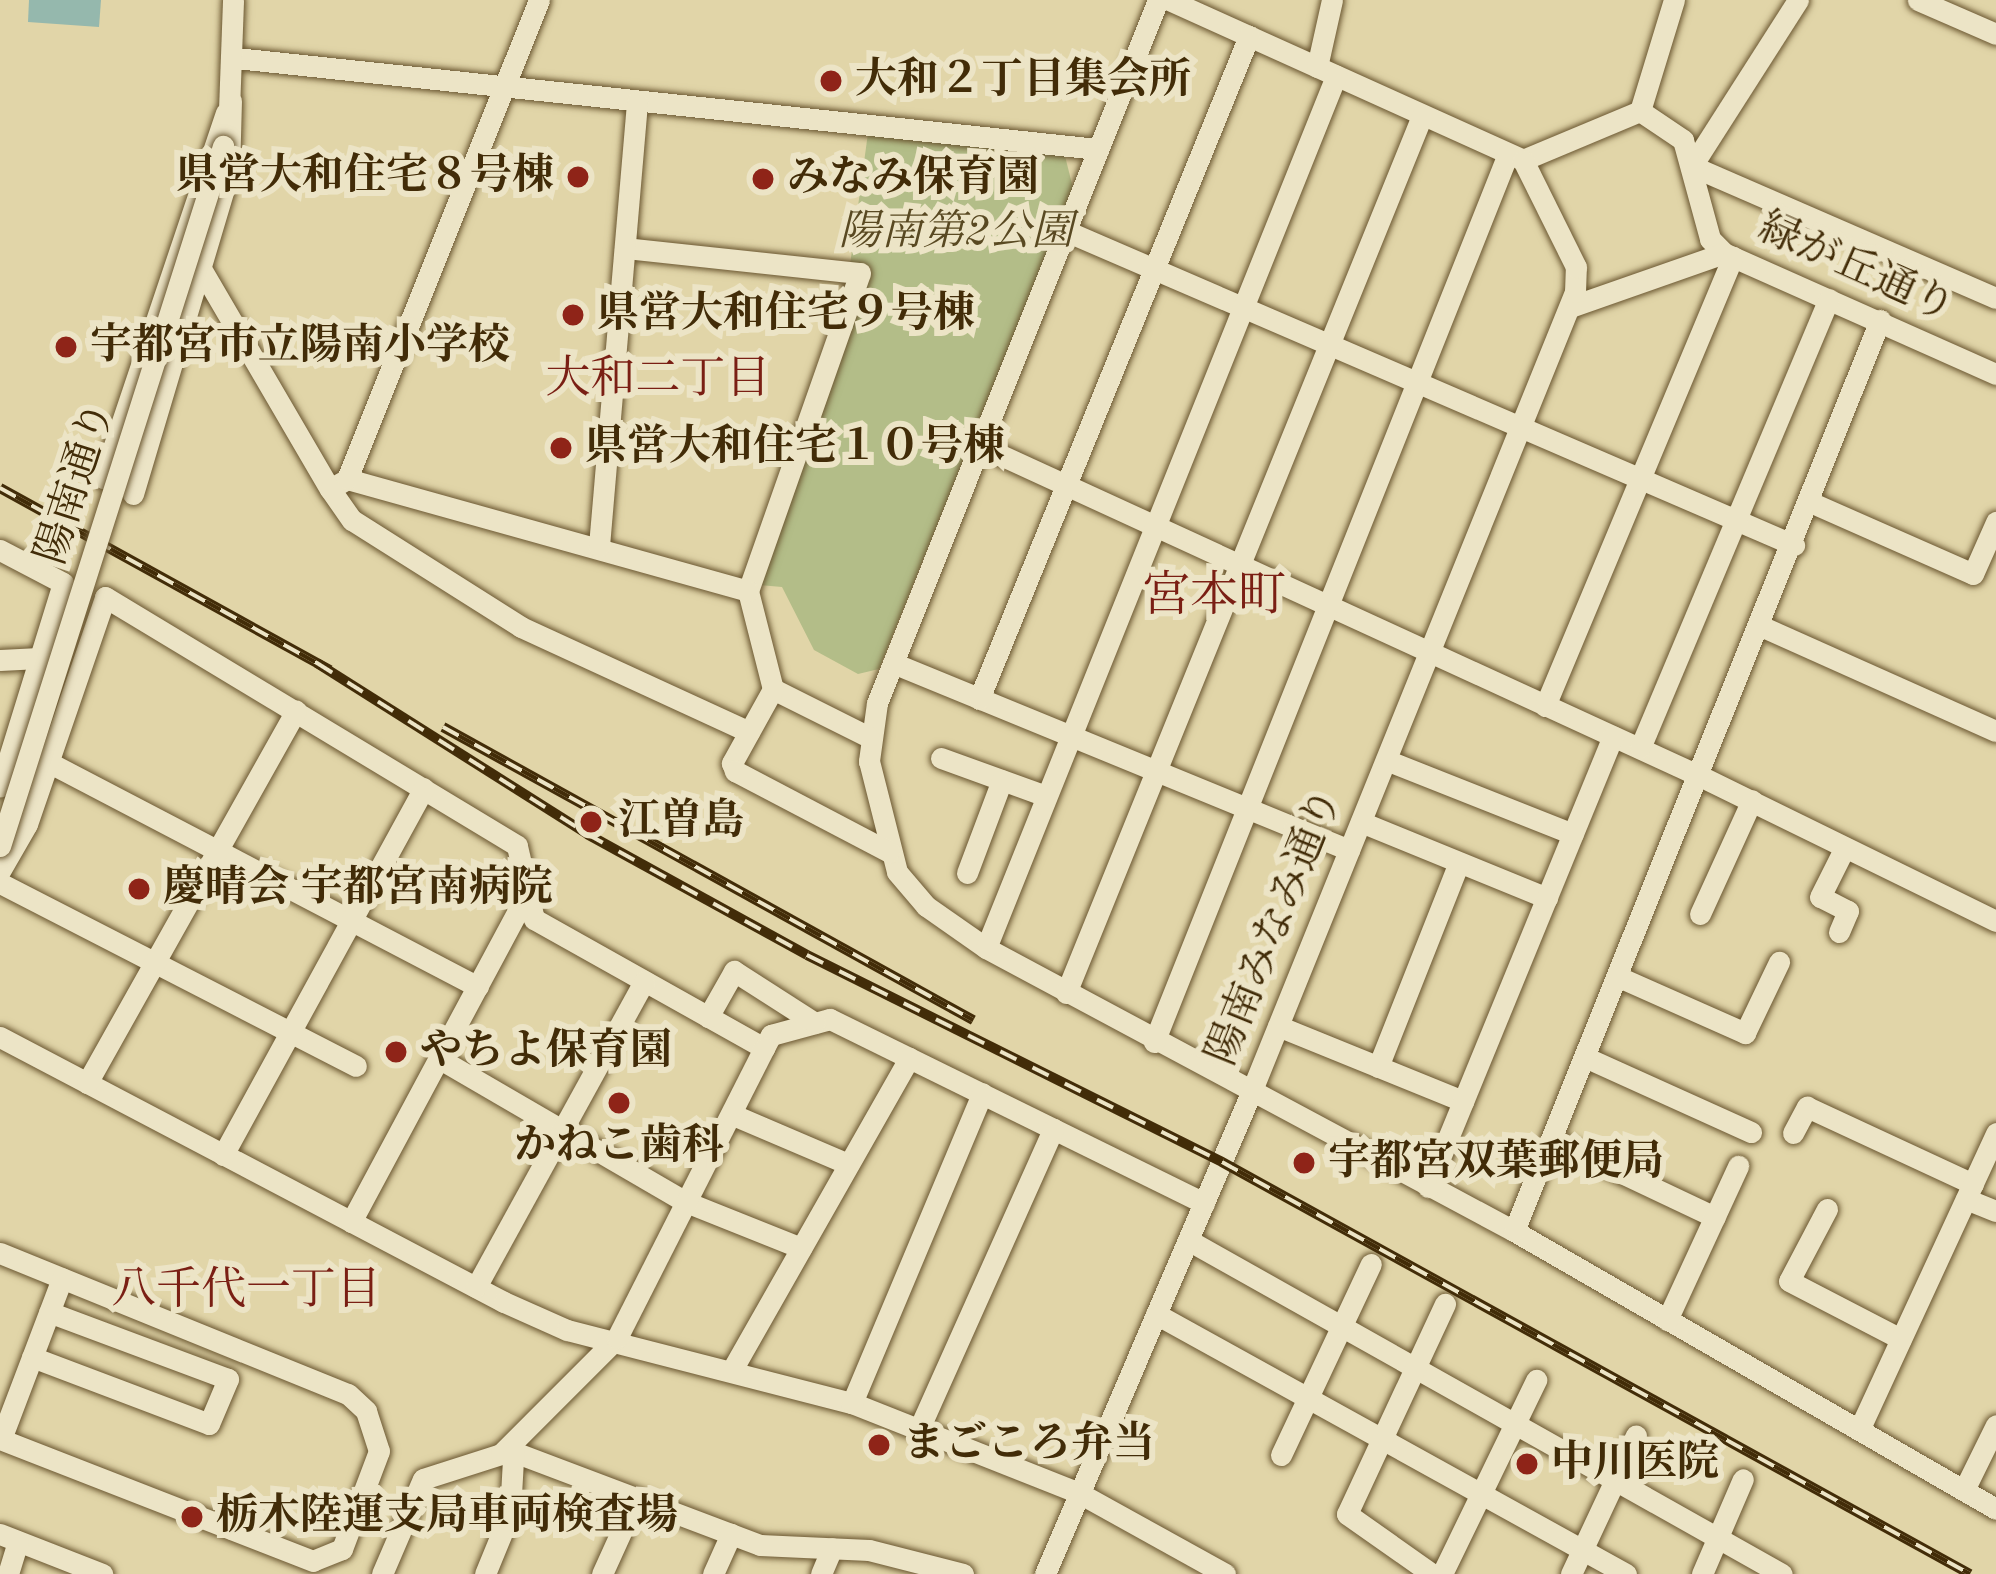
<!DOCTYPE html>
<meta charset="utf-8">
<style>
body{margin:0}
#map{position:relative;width:1996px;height:1574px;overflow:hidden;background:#e1d5a8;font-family:"Old Standard TT","Noto Serif JP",serif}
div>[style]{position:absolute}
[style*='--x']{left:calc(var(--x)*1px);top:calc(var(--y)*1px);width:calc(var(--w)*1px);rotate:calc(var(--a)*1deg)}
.green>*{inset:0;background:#b3bd88}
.water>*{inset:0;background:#95b8ad}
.roads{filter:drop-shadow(0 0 3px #6a5630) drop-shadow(0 0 3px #6a5630)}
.minor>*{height:21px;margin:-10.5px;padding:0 10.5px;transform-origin:10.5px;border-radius:10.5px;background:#ece4c6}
.rail>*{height:10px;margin-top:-5px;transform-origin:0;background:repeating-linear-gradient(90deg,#ece4c6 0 18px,#422c08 0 36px);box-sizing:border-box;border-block:3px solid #422c08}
.bridges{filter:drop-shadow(0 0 3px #6a5630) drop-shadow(0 0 3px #6a5630)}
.minor-bridge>*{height:21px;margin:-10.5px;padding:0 10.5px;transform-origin:10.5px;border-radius:10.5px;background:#ece4c6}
.dots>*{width:33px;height:33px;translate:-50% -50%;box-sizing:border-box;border:6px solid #ece4c6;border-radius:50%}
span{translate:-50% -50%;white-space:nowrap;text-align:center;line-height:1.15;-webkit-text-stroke:12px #ece4c6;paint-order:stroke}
.poi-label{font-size:42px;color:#422c08;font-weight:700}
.left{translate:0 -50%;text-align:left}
.right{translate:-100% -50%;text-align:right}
.park-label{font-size:42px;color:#594922;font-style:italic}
.street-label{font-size:42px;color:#422c08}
.neighbourhood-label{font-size:45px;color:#7a1f14}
.quarter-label{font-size:48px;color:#7a1f14}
</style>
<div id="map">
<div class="green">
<div style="clip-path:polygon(868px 133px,1064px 152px,1073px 188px,879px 669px,858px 674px,814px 650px,782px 587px,759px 585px,871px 268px,850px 265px)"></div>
</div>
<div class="water">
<div style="clip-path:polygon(29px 0,101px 0,99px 27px,28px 22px)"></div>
</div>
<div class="roads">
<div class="minor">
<div style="--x:1158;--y:0;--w:757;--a:111.79"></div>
<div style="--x:877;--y:703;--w:59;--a:97.9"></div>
<div style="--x:869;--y:761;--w:114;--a:75.8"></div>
<div style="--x:897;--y:872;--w:45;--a:49.5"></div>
<div style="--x:926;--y:906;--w:73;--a:35"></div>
<div style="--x:986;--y:948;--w:599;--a:28.19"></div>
<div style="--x:1514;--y:1231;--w:556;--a:29.97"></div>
<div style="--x:1169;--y:0;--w:388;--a:24.3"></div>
<div style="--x:1523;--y:160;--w:127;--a:-22.7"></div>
<div style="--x:1798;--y:0;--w:197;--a:122.6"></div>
<div style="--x:1692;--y:166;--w:331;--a:23.5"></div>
<div style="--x:1918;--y:0;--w:85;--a:23.6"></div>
<div style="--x:236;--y:58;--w:867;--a:6.03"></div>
<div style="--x:1317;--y:67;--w:69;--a:-77.4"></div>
<div style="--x:229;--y:110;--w:110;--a:-87.9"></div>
<div style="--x:1640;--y:111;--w:52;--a:34"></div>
<div style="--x:1683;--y:140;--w:103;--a:74.7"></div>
<div style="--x:1710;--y:239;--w:20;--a:45"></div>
<div style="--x:1724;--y:253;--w:298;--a:24"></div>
<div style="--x:1640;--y:111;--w:116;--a:-73"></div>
<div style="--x:1066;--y:231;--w:793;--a:23.33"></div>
<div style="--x:625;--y:248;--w:236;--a:6.1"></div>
<div style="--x:860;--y:273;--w:337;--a:109.4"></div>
<div style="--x:748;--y:591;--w:101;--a:75.7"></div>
<div style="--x:773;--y:689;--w:107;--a:26.6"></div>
<div style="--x:203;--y:272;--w:251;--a:59.7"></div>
<div style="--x:330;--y:489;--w:20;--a:-30"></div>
<div style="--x:347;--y:479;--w:416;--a:15.6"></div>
<div style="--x:1570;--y:307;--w:163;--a:-19.3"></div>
<div style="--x:981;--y:446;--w:793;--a:24.66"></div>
<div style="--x:1702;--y:777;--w:327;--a:26.1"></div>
<div style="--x:103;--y:478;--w:385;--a:-71.4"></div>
<div style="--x:347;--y:479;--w:516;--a:-68.16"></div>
<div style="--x:330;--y:489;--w:38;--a:55"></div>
<div style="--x:352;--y:520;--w:200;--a:32.3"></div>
<div style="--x:521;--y:627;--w:251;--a:24.7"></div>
<div style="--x:133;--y:494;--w:336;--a:-73.4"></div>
<div style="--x:229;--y:172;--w:71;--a:-88.4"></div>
<div style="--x:1810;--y:502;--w:178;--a:23.8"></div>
<div style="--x:1973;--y:574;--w:57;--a:-66.1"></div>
<div style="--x:599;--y:546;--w:446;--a:-85.1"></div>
<div style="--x:0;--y:550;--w:71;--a:27.6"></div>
<div style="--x:63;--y:583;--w:213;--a:107.2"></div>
<div style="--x:1763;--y:627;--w:255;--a:24.1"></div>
<div style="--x:0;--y:660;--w:39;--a:-3"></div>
<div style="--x:893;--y:663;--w:493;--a:22.3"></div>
<div style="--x:773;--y:689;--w:85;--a:119"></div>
<div style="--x:732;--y:763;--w:9;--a:69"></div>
<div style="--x:735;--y:771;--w:174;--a:27.7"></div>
<div style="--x:979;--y:699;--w:716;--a:-67.84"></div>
<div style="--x:1545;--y:706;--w:487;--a:-67.3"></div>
<div style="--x:1640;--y:748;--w:487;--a:-67.2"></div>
<div style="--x:941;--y:758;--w:112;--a:19.9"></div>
<div style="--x:1386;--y:760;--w:201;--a:21.6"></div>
<div style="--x:48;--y:762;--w:485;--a:27.6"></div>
<div style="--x:1361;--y:822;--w:201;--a:22.2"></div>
<div style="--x:0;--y:871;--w:54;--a:-60.1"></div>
<div style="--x:27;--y:824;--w:240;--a:-71"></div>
<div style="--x:105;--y:597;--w:481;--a:31.1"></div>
<div style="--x:517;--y:846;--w:75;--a:76.9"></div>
<div style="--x:534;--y:919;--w:264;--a:29.3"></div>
<div style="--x:764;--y:1048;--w:15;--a:-62"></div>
<div style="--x:771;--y:1035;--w:61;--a:-15.2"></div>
<div style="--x:830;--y:1019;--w:417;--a:26.2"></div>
<div style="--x:967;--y:873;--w:99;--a:-69.4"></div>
<div style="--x:0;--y:883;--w:400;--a:27.2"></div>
<div style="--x:1700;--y:914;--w:125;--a:-65.5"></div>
<div style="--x:1839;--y:932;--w:23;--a:-67"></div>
<div style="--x:1848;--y:911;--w:31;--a:-153"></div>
<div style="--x:1820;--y:897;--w:51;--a:-63.4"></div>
<div style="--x:986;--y:948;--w:940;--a:-68.13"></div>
<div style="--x:1621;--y:978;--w:136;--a:23.9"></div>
<div style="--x:1745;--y:1033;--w:79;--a:-64.4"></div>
<div style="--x:1066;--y:993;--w:947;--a:-67.91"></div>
<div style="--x:708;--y:1017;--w:53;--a:-60.5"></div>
<div style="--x:734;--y:971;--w:96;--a:32.7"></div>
<div style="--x:1278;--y:1026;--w:200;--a:22.1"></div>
<div style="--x:0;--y:1037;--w:569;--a:27.74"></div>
<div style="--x:504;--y:1302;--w:69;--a:24"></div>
<div style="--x:567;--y:1330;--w:294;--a:14.4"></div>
<div style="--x:852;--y:1403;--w:244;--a:21.6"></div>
<div style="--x:1079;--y:1493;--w:167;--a:29"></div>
<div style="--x:1154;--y:1042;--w:956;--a:-68.27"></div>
<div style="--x:1587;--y:1058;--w:180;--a:24.3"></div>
<div style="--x:440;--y:1059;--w:285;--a:30.2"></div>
<div style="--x:686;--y:1202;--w:124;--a:21.8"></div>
<div style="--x:1378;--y:1067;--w:220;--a:-68.4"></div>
<div style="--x:87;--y:1083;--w:427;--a:-60.7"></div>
<div style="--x:731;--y:1114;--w:127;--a:23.1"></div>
<div style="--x:1793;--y:1133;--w:30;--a:-62"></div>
<div style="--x:1807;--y:1107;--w:183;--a:24.9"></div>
<div style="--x:1552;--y:1140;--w:180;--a:25.3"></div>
<div style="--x:223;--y:1155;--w:418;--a:-61.3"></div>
<div style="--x:1428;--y:1187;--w:487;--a:-67.7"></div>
<div style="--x:1966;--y:1199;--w:32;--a:22"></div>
<div style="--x:1827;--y:1209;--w:81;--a:117.8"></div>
<div style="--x:1789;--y:1281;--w:126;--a:27.4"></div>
<div style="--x:351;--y:1222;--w:372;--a:-61.8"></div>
<div style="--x:1514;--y:1231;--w:982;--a:-68.11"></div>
<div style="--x:1188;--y:1240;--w:681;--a:29.35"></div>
<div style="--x:0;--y:1253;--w:375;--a:22.1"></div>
<div style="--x:348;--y:1394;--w:25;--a:43"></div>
<div style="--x:366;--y:1411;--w:42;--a:72"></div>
<div style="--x:379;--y:1451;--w:105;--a:110.7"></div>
<div style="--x:342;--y:1549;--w:31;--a:158"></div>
<div style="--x:313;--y:1561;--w:336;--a:-158.7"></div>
<div style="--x:476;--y:1287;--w:349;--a:-61.2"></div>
<div style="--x:1156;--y:1314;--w:537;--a:28.95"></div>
<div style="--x:1667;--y:1320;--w:170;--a:-65.2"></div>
<div style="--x:32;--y:1357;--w:189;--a:20.7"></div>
<div style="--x:209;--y:1424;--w:49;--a:-67.1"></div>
<div style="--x:228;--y:1379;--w:191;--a:-159.5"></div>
<div style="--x:732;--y:1370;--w:359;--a:-60.4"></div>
<div style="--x:852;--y:1403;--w:336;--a:-67.2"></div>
<div style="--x:919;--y:1429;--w:329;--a:-65.9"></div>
<div style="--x:1859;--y:1430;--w:327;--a:-65.2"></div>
<div style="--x:1;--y:1439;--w:172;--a:-69.2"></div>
<div style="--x:514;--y:1452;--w:263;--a:20.7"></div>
<div style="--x:760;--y:1545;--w:109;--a:2.6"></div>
<div style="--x:869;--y:1550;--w:97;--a:14.3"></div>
<div style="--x:1281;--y:1455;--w:211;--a:-64.8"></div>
<div style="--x:1964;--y:1490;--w:72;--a:-63.8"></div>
<div style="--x:0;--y:1534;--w:110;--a:21.4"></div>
<div style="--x:8;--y:1574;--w:34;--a:-73"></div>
<div style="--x:382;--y:1574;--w:103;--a:-66.7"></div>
<div style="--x:423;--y:1479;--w:82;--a:-17.8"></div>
<div style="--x:501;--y:1454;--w:164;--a:-45"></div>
<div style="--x:617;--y:1338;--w:325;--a:-63.1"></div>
<div style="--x:485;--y:1574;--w:66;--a:-67.7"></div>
<div style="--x:510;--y:1513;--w:71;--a:-86.8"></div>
<div style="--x:602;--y:1574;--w:82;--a:-65.6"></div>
<div style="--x:713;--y:1574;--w:44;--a:-65.8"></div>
<div style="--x:821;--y:1574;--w:28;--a:-67"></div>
<div style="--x:1045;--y:1574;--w:521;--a:-66.83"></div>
<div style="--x:1250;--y:1095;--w:866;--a:-67.97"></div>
<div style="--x:1575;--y:292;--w:25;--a:-88"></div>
<div style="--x:1576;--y:267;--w:119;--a:-116.4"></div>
<div style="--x:1432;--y:1574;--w:104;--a:-144.8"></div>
<div style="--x:1347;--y:1514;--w:232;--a:-65"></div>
<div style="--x:1442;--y:1574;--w:216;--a:-64.1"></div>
<div style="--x:1571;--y:1574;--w:153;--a:-64.9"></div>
<div style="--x:1702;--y:1574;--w:103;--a:-66.7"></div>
</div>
</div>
<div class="rail">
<div style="--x:0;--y:488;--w:377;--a:28.9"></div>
<div style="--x:317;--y:663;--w:320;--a:32.3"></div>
<div style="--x:587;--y:834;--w:251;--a:28.8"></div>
<div style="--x:807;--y:955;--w:464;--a:26.5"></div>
<div style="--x:1222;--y:1162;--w:854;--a:28.85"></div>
<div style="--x:443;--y:727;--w:606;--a:28.94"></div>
</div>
<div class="bridges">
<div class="minor-bridge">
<div style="--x:0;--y:846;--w:735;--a:-72.33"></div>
</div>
</div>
<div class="dots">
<div style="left:831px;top:81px;background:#8f2418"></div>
<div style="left:578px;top:177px;background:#8f2418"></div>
<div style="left:763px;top:179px;background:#8f2418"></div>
<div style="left:573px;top:315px;background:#8f2418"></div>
<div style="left:66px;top:347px;background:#8f2418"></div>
<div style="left:561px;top:448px;background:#8f2418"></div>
<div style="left:591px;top:822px;background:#8f2418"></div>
<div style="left:139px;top:889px;background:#8f2418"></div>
<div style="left:396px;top:1052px;background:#8f2418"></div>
<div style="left:619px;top:1103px;background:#8f2418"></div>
<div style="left:1304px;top:1163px;background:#8f2418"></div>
<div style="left:879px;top:1445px;background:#8f2418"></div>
<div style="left:1527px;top:1464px;background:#8f2418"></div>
<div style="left:192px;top:1517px;background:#8f2418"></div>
</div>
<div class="poi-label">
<span class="left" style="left:855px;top:81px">大和２丁目集会所</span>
<span class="right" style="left:554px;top:177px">県営大和住宅８号棟</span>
<span class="left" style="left:787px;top:179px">みなみ保育園</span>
<span class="left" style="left:597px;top:315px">県営大和住宅９号棟</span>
<span class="left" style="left:90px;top:347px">宇都宮市立陽南小学校</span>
<span class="left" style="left:585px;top:448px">県営大和住宅１０号棟</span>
<span class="left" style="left:618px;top:822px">江曽島</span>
<span class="left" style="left:163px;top:889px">慶晴会 宇都宮南病院</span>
<span class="left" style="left:420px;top:1052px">やちよ保育園</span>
<span style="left:619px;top:1147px">かねこ歯科</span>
<span class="left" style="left:1328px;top:1163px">宇都宮双葉郵便局</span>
<span class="left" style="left:903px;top:1445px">まごころ弁当</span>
<span class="left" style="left:1551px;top:1464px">中川医院</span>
<span class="left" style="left:216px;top:1517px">栃木陸運支局車両検査場</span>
</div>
<div class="park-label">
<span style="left:956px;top:233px">陽南第2公園</span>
</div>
<div class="street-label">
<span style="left:1856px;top:269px;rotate:24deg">緑が丘通り</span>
<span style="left:77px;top:483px;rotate:-72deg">陽南通り</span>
<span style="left:1276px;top:927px;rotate:-68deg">陽南みなみ通り</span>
</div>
<div class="neighbourhood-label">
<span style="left:658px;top:381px">大和二丁目</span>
<span style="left:246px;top:1292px">八千代一丁目</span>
</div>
<div class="quarter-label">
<span style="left:1214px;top:598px">宮本町</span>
</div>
</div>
